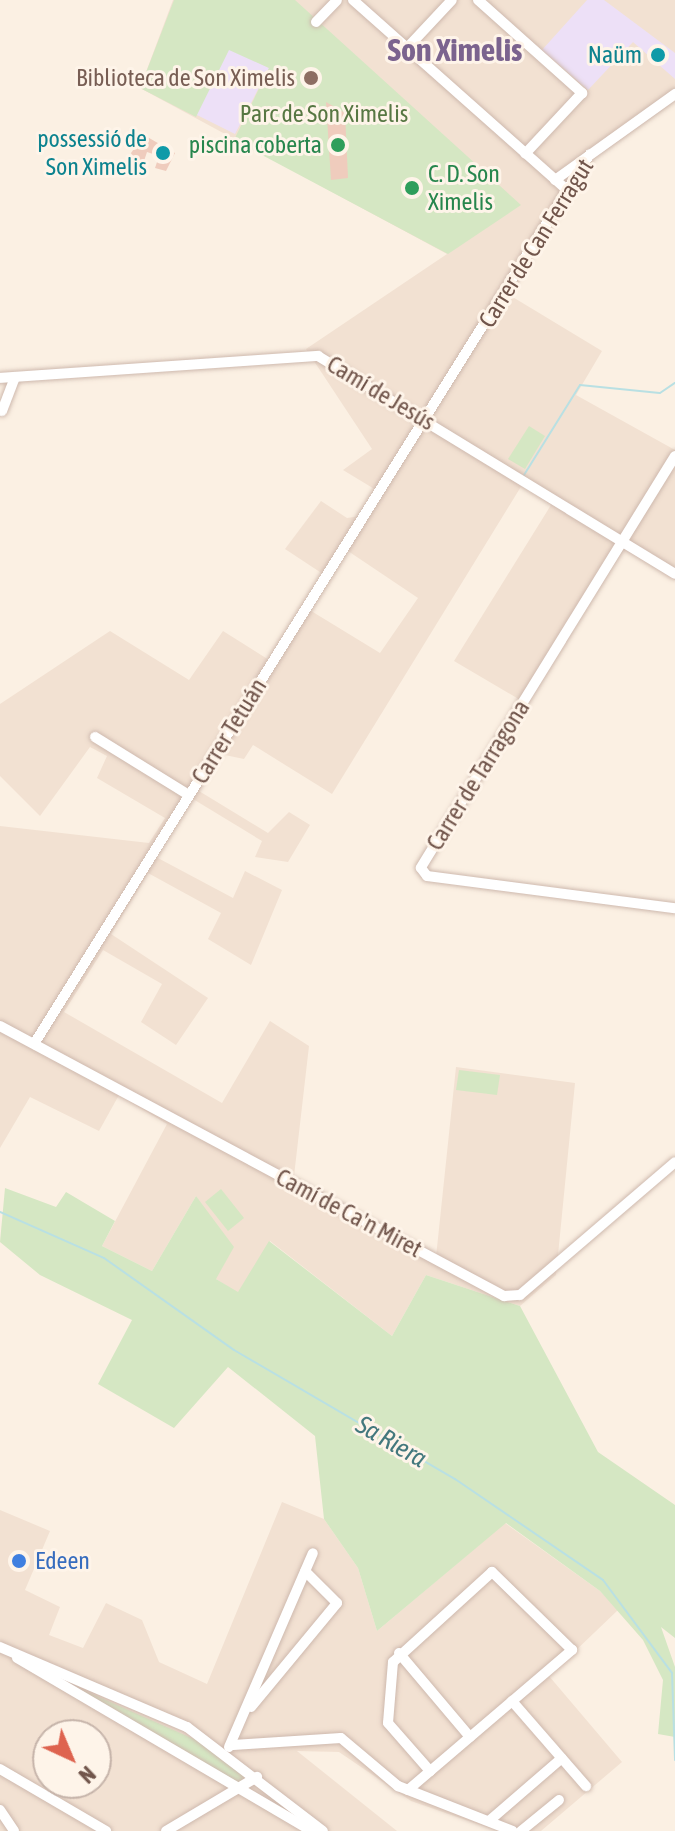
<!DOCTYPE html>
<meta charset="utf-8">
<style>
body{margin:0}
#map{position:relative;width:675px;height:1831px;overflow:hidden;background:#fbf0e3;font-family:"Asap Condensed",sans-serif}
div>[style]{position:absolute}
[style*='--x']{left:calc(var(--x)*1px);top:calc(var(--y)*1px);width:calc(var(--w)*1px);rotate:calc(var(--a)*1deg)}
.residential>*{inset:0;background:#f2e1d2}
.education>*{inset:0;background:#ede0f7}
.green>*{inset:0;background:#d5e7c3}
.stream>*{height:2px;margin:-1px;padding:0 1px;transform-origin:1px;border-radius:1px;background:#b9e0e3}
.building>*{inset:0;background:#efccbd}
.roads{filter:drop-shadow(0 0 2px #ceb9ae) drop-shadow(0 0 2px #ceb9ae)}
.minor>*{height:10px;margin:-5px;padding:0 5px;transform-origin:5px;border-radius:5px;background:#fff}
.dots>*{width:22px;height:22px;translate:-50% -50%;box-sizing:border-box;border:4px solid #fef4e9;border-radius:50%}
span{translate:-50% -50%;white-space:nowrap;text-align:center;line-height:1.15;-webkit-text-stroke:6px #fef4e9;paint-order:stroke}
.culture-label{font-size:24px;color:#0d838f}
.right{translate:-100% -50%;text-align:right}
.education-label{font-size:24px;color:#785e54}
.park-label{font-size:24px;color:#577743}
.leisure-label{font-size:24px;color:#27864d}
.left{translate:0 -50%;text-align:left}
.street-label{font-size:24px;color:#71554b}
.shop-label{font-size:24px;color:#366cbe}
.water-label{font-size:26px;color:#43787d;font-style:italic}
.district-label{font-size:32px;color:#7b638e;font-weight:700}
.north{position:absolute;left:32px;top:1719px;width:80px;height:80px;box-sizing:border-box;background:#fef4e9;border:2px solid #c6b4aa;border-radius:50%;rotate:136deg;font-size:22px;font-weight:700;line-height:32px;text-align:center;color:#71554b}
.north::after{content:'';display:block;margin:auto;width:28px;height:36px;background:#de634f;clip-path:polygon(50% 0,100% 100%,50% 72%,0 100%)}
</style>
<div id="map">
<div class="residential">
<div style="clip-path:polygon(173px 0,675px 0,675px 101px,592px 160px,511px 296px,602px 351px,576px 395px,675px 450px,675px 580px,624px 549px,527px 704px,454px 661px,551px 505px,522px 485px,332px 794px,253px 745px,244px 759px,220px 754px,199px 791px,268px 833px,289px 812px,310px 825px,288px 862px,255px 857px,262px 841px,193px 799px,156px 857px,233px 898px,245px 871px,282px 890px,251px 965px,208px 939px,221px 913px,148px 873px,111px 934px,208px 998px,176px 1045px,141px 1022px,162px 984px,103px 950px,64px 1012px,222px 1103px,270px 1021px,309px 1046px,294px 1176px,436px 1257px,456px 1067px,575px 1083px,556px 1275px,520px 1306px,426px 1275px,392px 1336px,270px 1241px,238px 1293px,216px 1279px,196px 1196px,152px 1271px,102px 1246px,167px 1124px,119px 1095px,99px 1131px,30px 1097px,0 1148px,0 826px,149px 843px,165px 818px,97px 778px,107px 756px,90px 747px,40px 816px,0 776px,0 704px,110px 631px,189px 680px,223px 631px,269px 660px,303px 606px,380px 653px,418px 598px,348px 551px,329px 578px,285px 549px,321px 501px,347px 518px,360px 516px,376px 490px,343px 470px,372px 449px,306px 349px,447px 254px,140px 88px)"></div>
<div style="clip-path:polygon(evenodd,282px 1502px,324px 1519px,358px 1568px,377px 1631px,505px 1523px,600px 1591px,618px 1610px,549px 1676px,622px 1762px,541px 1831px,498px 1831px,411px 1801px,339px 1752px,297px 1751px,397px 1831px,0 1831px,0 1510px,50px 1531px,25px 1590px,60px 1607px,49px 1635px,83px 1648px,106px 1603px,142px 1620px,159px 1662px,207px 1684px,282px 1502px,48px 1735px,96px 1735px,96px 1783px,48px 1783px,48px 1735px)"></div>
</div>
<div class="education">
<div style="clip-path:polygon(587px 0,604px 0,675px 53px,675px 79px,633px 42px,588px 90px,542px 50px)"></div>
<div style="clip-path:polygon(227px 47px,269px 68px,235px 134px,193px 113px)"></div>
</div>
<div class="green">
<div style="clip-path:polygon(174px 0,295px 0,521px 205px,448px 254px,234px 140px,269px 68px,229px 50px,196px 117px,140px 88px)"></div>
<div style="clip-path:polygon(529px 426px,545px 436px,525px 469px,508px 459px)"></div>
<div style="clip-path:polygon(459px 1070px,500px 1075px,497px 1095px,456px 1090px)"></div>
<div style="clip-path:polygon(5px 1188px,56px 1207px,66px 1192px,115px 1221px,102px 1246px,152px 1271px,196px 1196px,234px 1247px,216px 1279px,238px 1292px,269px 1241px,392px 1336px,426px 1275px,520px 1306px,598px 1452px,675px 1505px,675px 1638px,661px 1627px,675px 1667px,675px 1737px,658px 1734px,663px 1680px,643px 1640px,600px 1591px,506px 1523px,377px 1631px,358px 1568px,324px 1519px,315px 1436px,228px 1367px,174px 1428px,98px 1384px,132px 1320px,40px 1275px,0 1242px)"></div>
<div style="clip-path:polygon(221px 1189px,244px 1218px,228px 1231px,205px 1202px)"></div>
<div style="clip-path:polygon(38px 1670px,203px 1743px,250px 1779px,240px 1785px)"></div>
</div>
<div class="stream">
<div style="--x:524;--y:475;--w:106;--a:-58.1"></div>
<div style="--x:580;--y:385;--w:80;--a:5.7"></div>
<div style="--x:660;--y:393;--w:18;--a:-34"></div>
<div style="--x:0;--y:1212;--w:114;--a:23.9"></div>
<div style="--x:104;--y:1258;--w:159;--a:35.3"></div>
<div style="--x:234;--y:1350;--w:256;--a:30.3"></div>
<div style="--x:455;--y:1479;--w:179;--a:34.3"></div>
<div style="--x:603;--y:1580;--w:116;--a:53.4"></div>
<div style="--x:672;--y:1673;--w:87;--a:88"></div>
</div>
<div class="building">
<div style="clip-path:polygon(326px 102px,345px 113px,348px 178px,331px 180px)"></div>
<div style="clip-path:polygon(144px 135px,175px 153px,166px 171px,155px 168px,159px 156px,147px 152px,143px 164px,134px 162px,131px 153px)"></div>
</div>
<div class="roads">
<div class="minor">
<div style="--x:353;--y:0;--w:289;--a:41.6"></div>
<div style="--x:478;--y:0;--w:140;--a:41.8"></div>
<div style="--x:582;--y:93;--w:83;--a:133.1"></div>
<div style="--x:316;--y:22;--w:30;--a:-46"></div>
<div style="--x:408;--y:47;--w:64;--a:-46.9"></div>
<div style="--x:555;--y:180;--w:148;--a:-35.6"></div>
<div style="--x:0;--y:378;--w:319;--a:-4"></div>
<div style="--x:318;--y:356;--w:418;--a:31.4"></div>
<div style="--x:2;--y:411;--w:36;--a:-69"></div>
<div style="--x:675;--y:456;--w:484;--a:121.7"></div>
<div style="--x:421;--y:868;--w:10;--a:53"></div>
<div style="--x:427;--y:876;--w:250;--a:7.4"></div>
<div style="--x:95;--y:737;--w:110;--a:31.7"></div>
<div style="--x:0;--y:1026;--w:572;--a:28.18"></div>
<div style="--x:504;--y:1296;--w:16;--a:-4"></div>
<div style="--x:520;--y:1295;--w:204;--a:-40.6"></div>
<div style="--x:34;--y:1044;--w:1049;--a:-58.01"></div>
<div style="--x:0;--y:1647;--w:203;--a:23.2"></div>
<div style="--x:187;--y:1727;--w:171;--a:37.4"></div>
<div style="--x:399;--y:1653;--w:110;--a:49.8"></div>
<div style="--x:17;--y:1658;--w:342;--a:30.4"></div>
<div style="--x:512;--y:1701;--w:113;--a:49"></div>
<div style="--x:251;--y:1707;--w:135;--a:-50.4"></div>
<div style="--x:337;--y:1603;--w:45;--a:-135"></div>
<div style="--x:233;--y:1745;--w:108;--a:-3.7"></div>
<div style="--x:341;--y:1738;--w:75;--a:40.1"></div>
<div style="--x:398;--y:1786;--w:123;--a:21.4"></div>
<div style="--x:229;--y:1747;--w:211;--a:-66.6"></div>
<div style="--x:0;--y:1769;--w:123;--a:30.3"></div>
<div style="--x:408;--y:1790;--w:216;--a:-40.5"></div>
<div style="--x:572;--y:1650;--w:112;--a:-135.7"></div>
<div style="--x:492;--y:1572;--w:134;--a:137.7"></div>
<div style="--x:393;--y:1662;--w:61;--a:94.7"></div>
<div style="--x:388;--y:1723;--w:64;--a:48.8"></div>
<div style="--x:0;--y:1810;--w:25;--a:56"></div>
<div style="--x:489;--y:1821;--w:96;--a:-40.8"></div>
<div style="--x:166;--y:1831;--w:106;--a:-30.7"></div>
<div style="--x:521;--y:1831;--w:49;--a:-39.2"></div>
</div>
</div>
<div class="dots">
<div style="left:658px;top:55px;background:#0f9aa8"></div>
<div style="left:311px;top:78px;background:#8d6e63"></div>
<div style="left:338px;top:145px;background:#2e9e5b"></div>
<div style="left:163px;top:153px;background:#0f9aa8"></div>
<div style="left:412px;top:188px;background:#2e9e5b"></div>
<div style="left:19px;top:1561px;background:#3f7fe0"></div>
</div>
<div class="culture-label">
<span class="right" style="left:642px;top:55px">Naüm</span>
<span class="right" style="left:147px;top:153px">possessió de<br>Son Ximelis</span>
</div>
<div class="education-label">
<span class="right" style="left:295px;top:78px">Biblioteca de Son Ximelis</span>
</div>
<div class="park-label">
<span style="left:324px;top:114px">Parc de Son Ximelis</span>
</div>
<div class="leisure-label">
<span class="right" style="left:322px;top:145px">piscina coberta</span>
<span class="left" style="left:428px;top:188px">C. D. Son<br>Ximelis</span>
</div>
<div class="street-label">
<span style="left:536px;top:243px;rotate:-58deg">Carrer de Can Ferragut</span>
<span style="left:381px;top:393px;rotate:31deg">Camí de Jesús</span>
<span style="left:229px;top:731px;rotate:-58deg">Carrer Tetuán</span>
<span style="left:478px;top:775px;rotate:-58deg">Carrer de Tarragona</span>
<span style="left:349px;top:1213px;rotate:28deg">Camí de Ca'n Miret</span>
</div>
<div class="shop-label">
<span class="left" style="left:35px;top:1561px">Edeen</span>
</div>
<div class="water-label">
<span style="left:391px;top:1442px;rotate:30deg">Sa Riera</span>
</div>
<div class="district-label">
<span style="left:455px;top:50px">Son Ximelis</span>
</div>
<div class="north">N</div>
</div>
